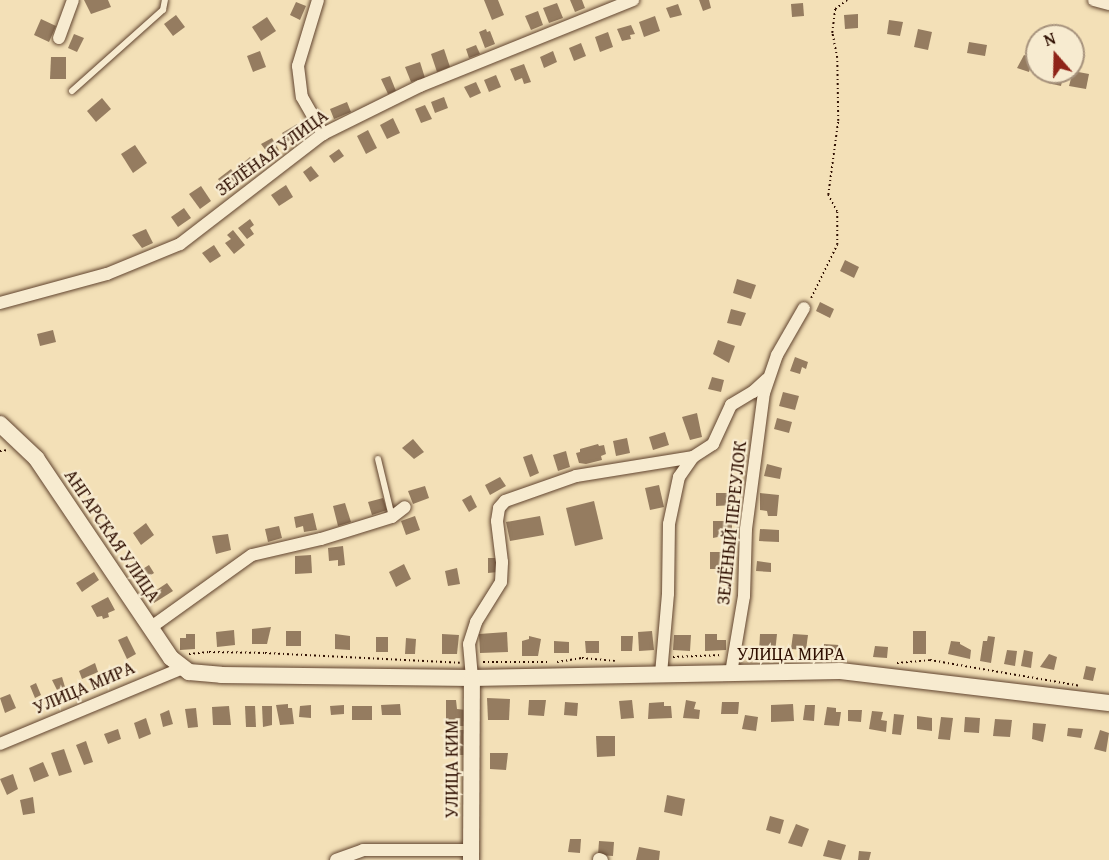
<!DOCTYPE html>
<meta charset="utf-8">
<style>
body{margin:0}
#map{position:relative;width:1109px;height:860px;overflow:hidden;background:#f3e0b7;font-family:"Gentium Book Plus",serif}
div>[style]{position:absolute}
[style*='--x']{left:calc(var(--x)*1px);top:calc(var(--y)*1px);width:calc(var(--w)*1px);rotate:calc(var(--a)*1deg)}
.building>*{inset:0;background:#957c60}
.path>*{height:1.5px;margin-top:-0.75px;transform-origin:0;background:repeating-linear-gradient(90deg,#2f0f01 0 1.5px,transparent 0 4.5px)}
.roads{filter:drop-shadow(0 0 2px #60432e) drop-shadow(0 0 2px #60432e)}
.lane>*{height:6px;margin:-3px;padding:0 3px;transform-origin:3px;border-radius:3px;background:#f7ebd0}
.street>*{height:12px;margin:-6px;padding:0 6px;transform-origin:6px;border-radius:6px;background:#f7ebd0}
.secondary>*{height:16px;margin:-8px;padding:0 8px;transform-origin:8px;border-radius:8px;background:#f7ebd0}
span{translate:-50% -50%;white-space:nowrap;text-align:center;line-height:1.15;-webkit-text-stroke:4.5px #f7ebd0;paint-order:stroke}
.street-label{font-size:18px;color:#2f0f01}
.north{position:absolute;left:1025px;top:24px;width:60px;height:60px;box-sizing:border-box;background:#f7ebd0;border:2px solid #a7937d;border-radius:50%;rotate:340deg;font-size:16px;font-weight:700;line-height:24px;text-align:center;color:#2f0f01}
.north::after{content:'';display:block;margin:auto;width:21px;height:27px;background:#8f2418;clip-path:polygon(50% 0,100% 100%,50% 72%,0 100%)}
</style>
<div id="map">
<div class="building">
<div style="clip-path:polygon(84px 0,108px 0,111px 7px,91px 14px)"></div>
<div style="clip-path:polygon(484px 0,498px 0,504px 15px,492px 20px)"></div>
<div style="clip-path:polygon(570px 0,582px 0,585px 8px,575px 12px)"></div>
<div style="clip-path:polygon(699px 0,709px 0,711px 8px,703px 11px)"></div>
<div style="clip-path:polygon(296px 2px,306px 6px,300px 20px,290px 15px)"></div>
<div style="clip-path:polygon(557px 3px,563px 18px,549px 23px,543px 8px)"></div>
<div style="clip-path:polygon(803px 3px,804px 16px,792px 17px,791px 4px)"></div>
<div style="clip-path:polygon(678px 4px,682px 15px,670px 18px,666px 8px)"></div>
<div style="clip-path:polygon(538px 11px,543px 25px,531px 30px,525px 16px)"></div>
<div style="clip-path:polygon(858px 14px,858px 28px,845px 29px,844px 15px)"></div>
<div style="clip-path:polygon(176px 15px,185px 27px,173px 36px,164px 24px)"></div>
<div style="clip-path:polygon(655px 16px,660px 31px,644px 37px,639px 22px)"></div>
<div style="clip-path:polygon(267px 17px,276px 31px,261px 41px,252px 27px)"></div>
<div style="clip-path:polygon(41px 19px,56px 26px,49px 42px,34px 35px)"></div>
<div style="clip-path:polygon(889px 20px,903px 22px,900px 36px,887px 34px)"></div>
<div style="clip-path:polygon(631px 25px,635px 34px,630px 35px,631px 39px,622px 41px,617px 29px)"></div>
<div style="clip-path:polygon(486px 29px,487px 32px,490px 31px,495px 44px,485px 48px,479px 32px)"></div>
<div style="clip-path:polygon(918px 29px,932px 32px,928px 50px,914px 47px)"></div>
<div style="clip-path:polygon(608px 32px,613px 47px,600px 52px,595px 37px)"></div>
<div style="clip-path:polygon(74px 34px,84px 38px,77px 52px,68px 48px)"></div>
<div style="clip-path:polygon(969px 42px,987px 45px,985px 56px,967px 53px)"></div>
<div style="clip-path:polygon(581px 43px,586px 56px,574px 61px,569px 48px)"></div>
<div style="clip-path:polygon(476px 45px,480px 54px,469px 58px,466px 49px)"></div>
<div style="clip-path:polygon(444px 49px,450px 67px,437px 72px,431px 54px)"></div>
<div style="clip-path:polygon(260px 51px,266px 67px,253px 72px,247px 56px)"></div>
<div style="clip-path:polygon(553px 51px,557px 62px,544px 68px,540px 57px)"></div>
<div style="clip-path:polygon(1024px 55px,1033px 58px,1029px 72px,1017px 68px)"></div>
<div style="clip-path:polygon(51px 57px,66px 57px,66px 79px,50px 79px)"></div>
<div style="clip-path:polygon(420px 62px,425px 78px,411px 82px,405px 67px)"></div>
<div style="clip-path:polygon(524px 64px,531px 82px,524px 84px,522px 78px,515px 81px,510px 69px)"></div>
<div style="clip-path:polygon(1073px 71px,1089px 74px,1086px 89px,1069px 86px)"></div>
<div style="clip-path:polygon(1051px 72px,1064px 72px,1061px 86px,1048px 83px)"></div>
<div style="clip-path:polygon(496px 75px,501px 87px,489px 92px,484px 80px)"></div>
<div style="clip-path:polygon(390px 76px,396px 91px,388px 94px,381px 79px)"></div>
<div style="clip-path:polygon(476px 82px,481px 93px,470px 98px,464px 87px)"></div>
<div style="clip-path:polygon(444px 97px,448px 108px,435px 113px,431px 102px)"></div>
<div style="clip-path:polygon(102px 98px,111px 109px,96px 122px,87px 111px)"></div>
<div style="clip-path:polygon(347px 102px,351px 112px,334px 119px,330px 109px)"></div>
<div style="clip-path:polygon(425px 105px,432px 119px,421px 123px,415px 109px)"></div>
<div style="clip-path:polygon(393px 118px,400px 133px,387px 139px,380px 125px)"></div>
<div style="clip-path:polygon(297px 124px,303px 133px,288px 142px,282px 133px)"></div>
<div style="clip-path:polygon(368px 130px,377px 148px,366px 154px,357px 136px)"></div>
<div style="clip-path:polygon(272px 138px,279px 150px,270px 156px,261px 144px)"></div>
<div style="clip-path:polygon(135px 145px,147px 163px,133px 173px,121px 154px)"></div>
<div style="clip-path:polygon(339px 149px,344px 156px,334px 163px,329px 156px)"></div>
<div style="clip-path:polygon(250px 157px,259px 168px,252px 174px,243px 163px)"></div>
<div style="clip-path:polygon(311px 166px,319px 176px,310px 182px,303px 172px)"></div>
<div style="clip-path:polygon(231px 169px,240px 181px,227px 191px,218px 179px)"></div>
<div style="clip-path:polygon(286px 185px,293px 197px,279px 206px,271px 195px)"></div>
<div style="clip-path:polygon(201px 186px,211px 201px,200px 209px,189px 194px)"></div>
<div style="clip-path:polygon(184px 208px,191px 218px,178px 227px,171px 217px)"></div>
<div style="clip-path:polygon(250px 219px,254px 225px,250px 228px,254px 234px,247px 239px,238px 228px)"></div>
<div style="clip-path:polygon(146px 229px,153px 243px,142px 248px,132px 235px)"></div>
<div style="clip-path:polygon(233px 230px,245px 245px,234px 254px,225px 243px,231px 239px,227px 235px)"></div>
<div style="clip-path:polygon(214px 245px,221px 256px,210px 263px,202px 253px)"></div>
<div style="clip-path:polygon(845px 260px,859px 267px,854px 278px,840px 271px)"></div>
<div style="clip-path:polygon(737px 279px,756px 285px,751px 299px,733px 293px)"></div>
<div style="clip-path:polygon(820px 302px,834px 309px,830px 318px,816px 311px)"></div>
<div style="clip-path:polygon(731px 309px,746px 313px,741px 326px,727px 323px)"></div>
<div style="clip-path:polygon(53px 330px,56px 342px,40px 346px,37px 334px)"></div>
<div style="clip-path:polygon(718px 340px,735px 346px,729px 363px,713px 354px)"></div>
<div style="clip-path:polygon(795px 357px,808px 362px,806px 369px,802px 367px,800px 374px,790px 371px)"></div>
<div style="clip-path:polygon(712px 377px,724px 380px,721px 392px,708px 389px)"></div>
<div style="clip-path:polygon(783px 392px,799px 396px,795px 410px,779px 406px)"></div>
<div style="clip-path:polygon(697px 413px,702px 437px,690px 440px,682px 417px)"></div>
<div style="clip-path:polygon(777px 418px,792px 422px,789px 433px,774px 429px)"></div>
<div style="clip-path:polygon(665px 432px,669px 445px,653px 450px,649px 437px)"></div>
<div style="clip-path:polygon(627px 438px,630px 453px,616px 456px,613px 441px)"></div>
<div style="clip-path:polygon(413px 439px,424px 452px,414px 459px,402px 448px)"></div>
<div style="clip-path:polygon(598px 444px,599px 446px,604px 445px,606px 454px,601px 456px,602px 460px,586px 464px,579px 463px,576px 453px,580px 452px,580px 449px)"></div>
<div style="clip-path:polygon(566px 451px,570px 467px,558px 471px,553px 455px)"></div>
<div style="clip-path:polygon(532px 454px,539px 473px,530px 477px,523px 457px)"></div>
<div style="clip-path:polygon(767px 464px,782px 468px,780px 479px,764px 476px)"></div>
<div style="clip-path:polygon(500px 477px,506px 486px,490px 495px,485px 485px)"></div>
<div style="clip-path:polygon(659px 485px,664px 507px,650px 510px,645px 488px)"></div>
<div style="clip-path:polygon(425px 486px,429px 498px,413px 504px,408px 491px)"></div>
<div style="clip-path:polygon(716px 493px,733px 493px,734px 505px,716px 506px)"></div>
<div style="clip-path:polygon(760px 493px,779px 495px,777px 516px,768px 516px,767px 511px,760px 510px)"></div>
<div style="clip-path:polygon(471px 495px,477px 507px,469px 512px,462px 500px)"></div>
<div style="clip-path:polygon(383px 498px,387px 510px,372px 515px,368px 502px)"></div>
<div style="clip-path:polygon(594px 501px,603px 539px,575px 546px,566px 508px)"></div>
<div style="clip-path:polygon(345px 503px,351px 522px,338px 526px,333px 506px)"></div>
<div style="clip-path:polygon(313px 513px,317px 530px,304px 532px,303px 526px,296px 528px,294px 517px)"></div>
<div style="clip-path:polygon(415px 516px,420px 530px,406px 535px,401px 521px)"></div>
<div style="clip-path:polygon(540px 516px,544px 535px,510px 541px,506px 522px)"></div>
<div style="clip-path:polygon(713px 521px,732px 521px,732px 534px,713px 538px)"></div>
<div style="clip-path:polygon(146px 523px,154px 535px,141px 545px,133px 533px)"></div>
<div style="clip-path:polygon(279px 526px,282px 538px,268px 542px,265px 529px)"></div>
<div style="clip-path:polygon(760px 529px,779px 530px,779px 542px,759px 541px)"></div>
<div style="clip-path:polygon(228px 534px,231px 550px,216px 554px,212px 536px)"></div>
<div style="clip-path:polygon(343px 546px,345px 565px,338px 566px,338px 560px,329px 561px,328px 548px)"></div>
<div style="clip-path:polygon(710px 552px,732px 552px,732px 569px,710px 569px)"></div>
<div style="clip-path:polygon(311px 555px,312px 573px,295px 574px,295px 556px)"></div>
<div style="clip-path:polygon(488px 558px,498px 558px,498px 572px,488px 573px)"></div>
<div style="clip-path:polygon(757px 561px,771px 563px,771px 572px,756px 571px)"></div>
<div style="clip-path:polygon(404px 564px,411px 579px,396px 587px,389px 572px)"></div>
<div style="clip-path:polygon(149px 565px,154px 573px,139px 583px,133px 575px)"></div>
<div style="clip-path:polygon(457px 568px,460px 584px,448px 586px,445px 571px)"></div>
<div style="clip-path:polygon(94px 572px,99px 580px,82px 592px,76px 583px)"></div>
<div style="clip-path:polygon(167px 583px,173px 591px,154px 603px,149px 595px)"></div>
<div style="clip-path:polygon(108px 597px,115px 610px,108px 613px,109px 617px,103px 619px,102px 616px,97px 617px,91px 606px)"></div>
<div style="clip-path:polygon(271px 627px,267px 644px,252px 644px,252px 629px)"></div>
<div style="clip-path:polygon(234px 630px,235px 645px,217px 647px,216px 632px)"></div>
<div style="clip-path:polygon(286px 631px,301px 631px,301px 646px,286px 646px)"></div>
<div style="clip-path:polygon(652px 631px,654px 650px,639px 651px,638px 632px)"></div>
<div style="clip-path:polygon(913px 631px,926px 631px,926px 654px,913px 654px)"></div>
<div style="clip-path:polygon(507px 632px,508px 652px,480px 653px,479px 634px)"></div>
<div style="clip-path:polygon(186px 634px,195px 634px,195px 649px,180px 650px,180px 638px,186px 638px)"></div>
<div style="clip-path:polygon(335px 634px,350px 636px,350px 650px,335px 649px)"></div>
<div style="clip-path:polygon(442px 634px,459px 635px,457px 654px,442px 654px)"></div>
<div style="clip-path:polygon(705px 634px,717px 634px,717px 640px,726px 640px,726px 650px,705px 651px)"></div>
<div style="clip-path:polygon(760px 634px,777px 634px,775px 653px,759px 652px)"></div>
<div style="clip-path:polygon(793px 634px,808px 635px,806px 650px,791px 649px)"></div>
<div style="clip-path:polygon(674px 635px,691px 635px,690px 651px,673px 650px)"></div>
<div style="clip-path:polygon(127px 636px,136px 654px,127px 659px,118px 640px)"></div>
<div style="clip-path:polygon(529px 636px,541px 639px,538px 656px,522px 656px,522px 641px,529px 639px)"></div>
<div style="clip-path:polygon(621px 636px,633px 636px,632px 651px,621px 651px)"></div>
<div style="clip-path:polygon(988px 636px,995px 637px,991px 663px,980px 661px,983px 641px,987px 641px)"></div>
<div style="clip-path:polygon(376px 637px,388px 637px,388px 652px,376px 652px)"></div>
<div style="clip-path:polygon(406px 638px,416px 639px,415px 654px,405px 654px)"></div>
<div style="clip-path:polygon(554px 641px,569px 642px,569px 653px,554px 653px)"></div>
<div style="clip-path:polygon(585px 641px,599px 641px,599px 653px,586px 653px)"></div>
<div style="clip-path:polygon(951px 641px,960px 642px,960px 644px,971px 650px,970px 659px,948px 654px)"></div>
<div style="clip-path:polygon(824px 644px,839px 645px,839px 657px,823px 656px)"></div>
<div style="clip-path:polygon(875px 646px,888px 647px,887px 658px,873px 657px)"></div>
<div style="clip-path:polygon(1007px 650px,1017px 651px,1015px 666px,1004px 664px)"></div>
<div style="clip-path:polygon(1024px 650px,1033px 652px,1031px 668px,1021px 666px)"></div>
<div style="clip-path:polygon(1049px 654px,1057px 657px,1054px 670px,1040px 667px)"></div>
<div style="clip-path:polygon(95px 663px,98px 672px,82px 679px,79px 671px)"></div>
<div style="clip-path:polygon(1086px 666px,1096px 668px,1093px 681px,1083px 679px)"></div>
<div style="clip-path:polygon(62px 677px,65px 687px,57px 690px,52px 680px)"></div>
<div style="clip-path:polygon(36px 683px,41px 695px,35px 698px,30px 686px)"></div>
<div style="clip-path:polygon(10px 694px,16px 708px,5px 713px,0 698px)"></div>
<div style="clip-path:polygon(487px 698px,510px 699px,509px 720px,488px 720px)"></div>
<div style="clip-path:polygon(446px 700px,456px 700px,457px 709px,466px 710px,466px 726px,446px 726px)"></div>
<div style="clip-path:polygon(529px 700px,546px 700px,544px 716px,528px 715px)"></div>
<div style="clip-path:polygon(632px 700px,634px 718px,621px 719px,619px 701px)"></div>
<div style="clip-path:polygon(686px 700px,696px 702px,694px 709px,700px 710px,699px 719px,683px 718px)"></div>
<div style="clip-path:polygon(565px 702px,578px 703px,577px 716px,564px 715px)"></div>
<div style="clip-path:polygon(664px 702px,664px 706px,671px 706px,672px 718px,648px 719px,649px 703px)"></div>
<div style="clip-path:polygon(722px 702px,739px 702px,738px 714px,721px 714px)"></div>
<div style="clip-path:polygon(288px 704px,288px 708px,292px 708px,294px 724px,280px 725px,276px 705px)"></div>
<div style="clip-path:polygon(400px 704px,401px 715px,382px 715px,381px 705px)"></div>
<div style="clip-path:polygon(793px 704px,794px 721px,771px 722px,771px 705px)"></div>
<div style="clip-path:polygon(311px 705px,311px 718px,299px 717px,300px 706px)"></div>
<div style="clip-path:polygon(344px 705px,344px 714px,331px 715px,330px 706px)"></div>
<div style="clip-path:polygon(805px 705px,815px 705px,814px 721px,803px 720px)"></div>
<div style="clip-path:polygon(229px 706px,231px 725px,213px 725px,212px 707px)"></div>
<div style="clip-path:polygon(245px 706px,255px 706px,256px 727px,246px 727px)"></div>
<div style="clip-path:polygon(262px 706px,272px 706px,272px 725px,263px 727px)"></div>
<div style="clip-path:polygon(352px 706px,372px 706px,372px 720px,352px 720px)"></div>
<div style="clip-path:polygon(827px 707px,836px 708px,836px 712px,841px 712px,839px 726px,824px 725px)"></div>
<div style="clip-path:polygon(196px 708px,198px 727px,188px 728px,185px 709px)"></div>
<div style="clip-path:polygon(169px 710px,173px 724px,163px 727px,160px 714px)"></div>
<div style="clip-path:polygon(848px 710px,862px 710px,861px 722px,848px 721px)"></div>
<div style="clip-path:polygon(872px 711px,883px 712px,881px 720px,887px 721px,886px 732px,869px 729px)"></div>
<div style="clip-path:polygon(894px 714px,904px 715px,901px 735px,892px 734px)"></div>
<div style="clip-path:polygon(745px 715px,758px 717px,756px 731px,742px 729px)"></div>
<div style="clip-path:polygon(917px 716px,932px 718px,932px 731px,917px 729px)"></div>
<div style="clip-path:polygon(941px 717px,953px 718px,950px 740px,938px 739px)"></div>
<div style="clip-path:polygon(965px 717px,980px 718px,979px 733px,964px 732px)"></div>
<div style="clip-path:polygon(146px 718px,151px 734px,139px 739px,134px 723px)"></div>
<div style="clip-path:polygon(995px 719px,1012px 720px,1010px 737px,993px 736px)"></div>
<div style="clip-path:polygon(1033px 723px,1046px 724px,1043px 742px,1032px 739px)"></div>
<div style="clip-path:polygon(1068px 728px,1083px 729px,1081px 738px,1067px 736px)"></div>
<div style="clip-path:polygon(118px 729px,121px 739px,108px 744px,104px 734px)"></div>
<div style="clip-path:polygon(453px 730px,464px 730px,464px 755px,457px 755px,457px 736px,452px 736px)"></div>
<div style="clip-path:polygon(1100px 730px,1109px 733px,1106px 752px,1094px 749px)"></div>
<div style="clip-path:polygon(596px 736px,615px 736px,615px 756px,597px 757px)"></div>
<div style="clip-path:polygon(86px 741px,93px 762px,84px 765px,76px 745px)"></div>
<div style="clip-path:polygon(64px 749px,72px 772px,59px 776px,51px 753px)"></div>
<div style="clip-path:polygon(490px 753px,508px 753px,506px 770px,490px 769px)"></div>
<div style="clip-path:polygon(43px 762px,49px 776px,34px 782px,29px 768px)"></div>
<div style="clip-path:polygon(13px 774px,18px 789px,7px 795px,0 779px)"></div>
<div style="clip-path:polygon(667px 795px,685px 799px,682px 816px,664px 812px)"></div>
<div style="clip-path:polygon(33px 797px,35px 813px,23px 815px,20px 800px)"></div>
<div style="clip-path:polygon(770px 816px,784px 820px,780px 834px,766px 830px)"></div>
<div style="clip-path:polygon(796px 824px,809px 829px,802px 847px,788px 843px)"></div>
<div style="clip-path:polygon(570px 839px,581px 839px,580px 853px,568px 852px)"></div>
<div style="clip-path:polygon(828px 840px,846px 845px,841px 860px,823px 856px)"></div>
<div style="clip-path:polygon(599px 841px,614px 842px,613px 856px,598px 855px)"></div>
<div style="clip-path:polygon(639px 847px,660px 851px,659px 860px,636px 860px)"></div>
<div style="clip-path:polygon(859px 851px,871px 852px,869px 860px,858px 860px)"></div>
</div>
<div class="path">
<div style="--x:811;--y:298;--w:59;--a:-63.9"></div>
<div style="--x:837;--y:245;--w:33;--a:-90"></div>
<div style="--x:837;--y:212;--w:19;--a:-118"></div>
<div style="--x:828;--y:195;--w:75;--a:-82.3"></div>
<div style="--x:838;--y:121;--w:63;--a:-90.9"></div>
<div style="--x:837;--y:58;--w:25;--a:-101"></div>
<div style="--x:832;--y:33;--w:24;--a:-83"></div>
<div style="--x:835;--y:9;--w:15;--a:-37"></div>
<div style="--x:0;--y:451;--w:9;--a:-6"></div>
<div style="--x:189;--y:654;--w:20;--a:-6"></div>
<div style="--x:209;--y:652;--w:56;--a:1"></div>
<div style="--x:265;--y:653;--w:195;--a:2.9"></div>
<div style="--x:744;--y:655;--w:22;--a:8"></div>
<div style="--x:673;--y:657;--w:49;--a:-2.3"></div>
<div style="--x:483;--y:662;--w:64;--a:0"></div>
<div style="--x:557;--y:662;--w:25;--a:-9"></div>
<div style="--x:582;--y:658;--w:33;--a:5"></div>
<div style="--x:897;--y:663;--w:33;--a:-5"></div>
<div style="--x:930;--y:660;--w:153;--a:9.8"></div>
</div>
<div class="roads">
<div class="lane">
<div style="--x:72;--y:91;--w:122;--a:-41.7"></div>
<div style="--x:163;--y:10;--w:10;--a:-79"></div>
<div style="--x:378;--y:459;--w:60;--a:76.4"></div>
</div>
<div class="street">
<div style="--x:318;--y:0;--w:69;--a:106.9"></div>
<div style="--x:298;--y:66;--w:31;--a:83"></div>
<div style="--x:302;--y:97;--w:43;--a:60.4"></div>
<div style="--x:1094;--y:0;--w:16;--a:15"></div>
<div style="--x:59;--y:38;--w:40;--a:-69.8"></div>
<div style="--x:0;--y:303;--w:111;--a:-15.2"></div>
<div style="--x:107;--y:274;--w:79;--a:-22.3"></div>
<div style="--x:180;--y:244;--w:180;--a:-37.6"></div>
<div style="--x:323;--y:134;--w:108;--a:-26.3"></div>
<div style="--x:420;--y:86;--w:230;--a:-22"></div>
<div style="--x:150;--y:628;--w:125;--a:-35.6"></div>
<div style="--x:252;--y:555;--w:71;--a:-13.1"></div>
<div style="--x:321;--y:539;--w:74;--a:-17.2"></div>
<div style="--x:392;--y:517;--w:16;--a:-38"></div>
<div style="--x:731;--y:673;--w:78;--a:-80.4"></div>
<div style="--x:744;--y:596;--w:67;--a:-88.3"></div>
<div style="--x:746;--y:529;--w:137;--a:-82.5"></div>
<div style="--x:764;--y:393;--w:40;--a:-71.1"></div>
<div style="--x:777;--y:355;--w:54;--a:-60.1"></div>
<div style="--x:661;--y:674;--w:80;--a:-85"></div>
<div style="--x:668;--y:594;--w:70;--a:-89.2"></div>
<div style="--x:669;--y:524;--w:48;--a:-78"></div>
<div style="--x:679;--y:477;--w:24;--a:-55"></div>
<div style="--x:693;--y:457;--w:24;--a:-33"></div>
<div style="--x:713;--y:444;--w:43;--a:-65.2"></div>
<div style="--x:731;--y:405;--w:26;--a:-31"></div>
<div style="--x:753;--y:392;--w:19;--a:-43"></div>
<div style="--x:472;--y:678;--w:34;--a:-95"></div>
<div style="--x:469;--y:644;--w:23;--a:-72"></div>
<div style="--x:476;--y:622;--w:47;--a:-58"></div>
<div style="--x:501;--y:582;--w:20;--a:-87"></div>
<div style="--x:502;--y:562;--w:41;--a:-97"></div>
<div style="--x:497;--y:521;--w:13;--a:-81"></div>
<div style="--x:499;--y:508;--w:9;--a:-49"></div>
<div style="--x:505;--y:501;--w:75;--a:-19.4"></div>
<div style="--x:576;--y:476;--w:119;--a:-9.2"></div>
<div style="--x:0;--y:744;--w:198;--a:-22.6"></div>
<div style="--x:599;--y:859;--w:3;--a:18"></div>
<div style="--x:336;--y:860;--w:29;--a:-20"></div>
<div style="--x:363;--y:850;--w:108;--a:0"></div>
</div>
<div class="secondary">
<div style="--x:0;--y:424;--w:50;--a:43.4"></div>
<div style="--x:36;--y:458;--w:241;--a:56"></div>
<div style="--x:171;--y:658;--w:23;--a:38"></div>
<div style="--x:189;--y:672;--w:32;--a:5"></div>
<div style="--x:221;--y:675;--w:251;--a:0.7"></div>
<div style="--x:472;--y:678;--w:368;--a:-1.1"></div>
<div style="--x:840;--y:671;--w:271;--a:6.8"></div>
<div style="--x:471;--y:860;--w:182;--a:-89.7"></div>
</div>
</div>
<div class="street-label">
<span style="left:272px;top:153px;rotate:-36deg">ЗЕЛЁНАЯ УЛИЦА</span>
<span style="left:732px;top:523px;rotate:-84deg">ЗЕЛЁНЫЙ ПЕРЕУЛОК</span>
<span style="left:112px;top:536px;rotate:56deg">АНГАРСКАЯ УЛИЦА</span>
<span style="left:791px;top:654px">УЛИЦА МИРА</span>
<span style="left:84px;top:688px;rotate:-23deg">УЛИЦА МИРА</span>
<span style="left:452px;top:769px;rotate:-90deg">УЛИЦА КИМ</span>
</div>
<div class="north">N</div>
</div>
